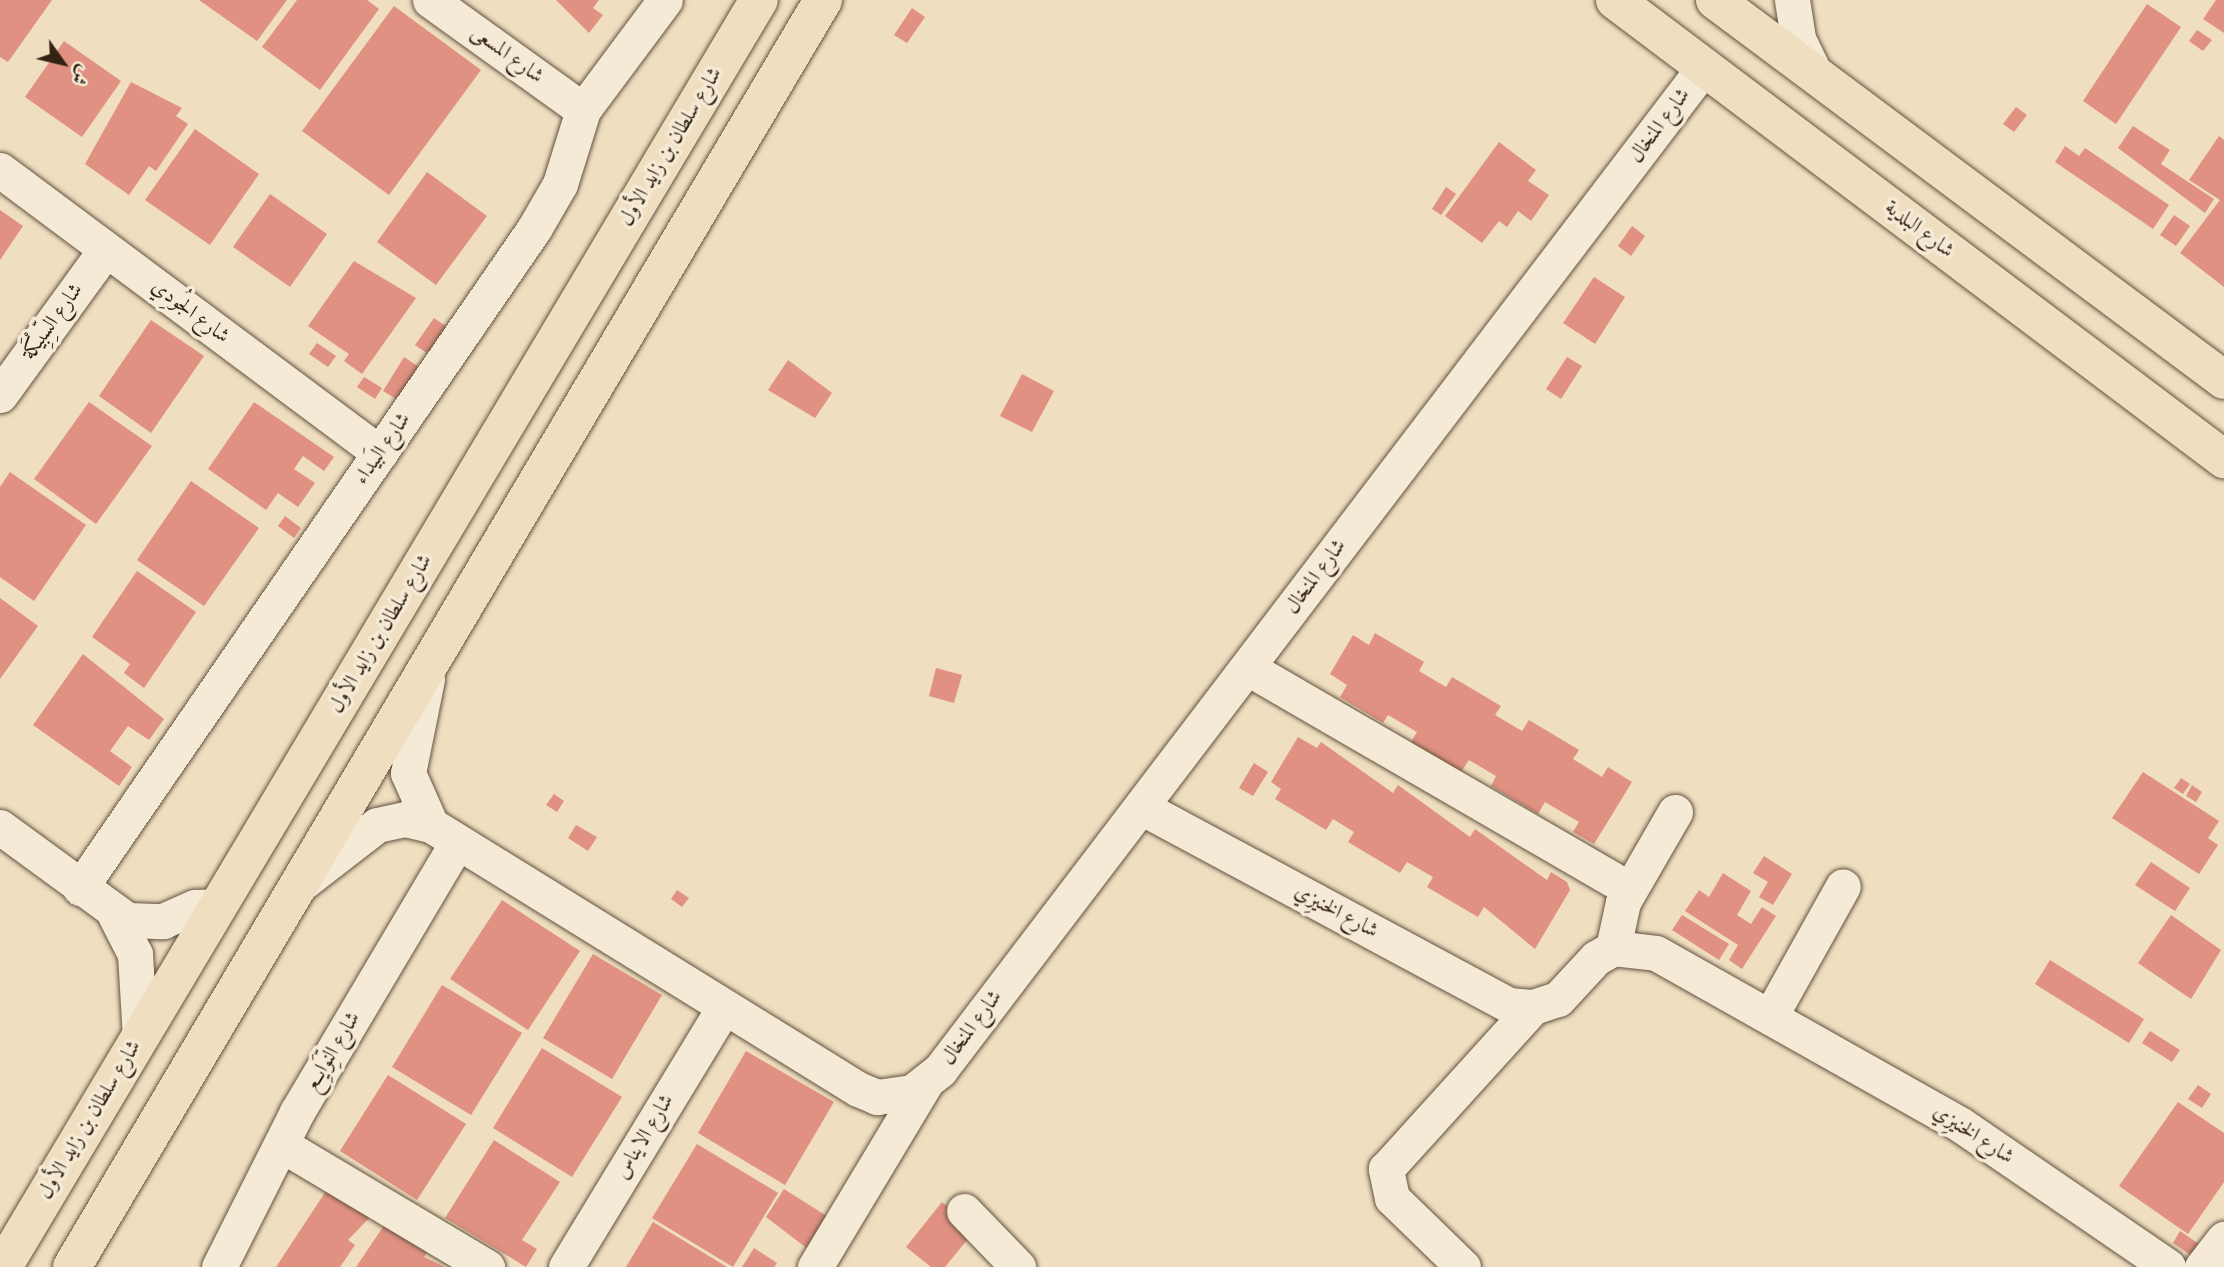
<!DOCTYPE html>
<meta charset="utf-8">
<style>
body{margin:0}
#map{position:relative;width:2224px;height:1267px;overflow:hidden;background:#efdec0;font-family:"IM FELL English",Amiri,serif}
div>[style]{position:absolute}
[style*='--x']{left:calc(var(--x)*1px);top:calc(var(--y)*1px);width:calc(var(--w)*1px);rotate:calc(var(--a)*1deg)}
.building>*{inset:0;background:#e09181}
.roads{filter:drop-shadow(0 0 2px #63523f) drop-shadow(0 0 2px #63523f)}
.minor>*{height:35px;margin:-17.5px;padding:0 17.5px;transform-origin:17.5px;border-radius:17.5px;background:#f5ead6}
.major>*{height:38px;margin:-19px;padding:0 19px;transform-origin:19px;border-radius:19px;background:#efdec0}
span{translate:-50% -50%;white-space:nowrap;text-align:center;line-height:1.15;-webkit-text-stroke:7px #f5ead6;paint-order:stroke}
.street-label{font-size:21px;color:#342314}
.north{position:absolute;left:28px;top:28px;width:70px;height:70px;-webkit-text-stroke:5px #f5ead6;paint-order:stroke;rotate:124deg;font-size:19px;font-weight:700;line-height:28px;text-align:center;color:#342314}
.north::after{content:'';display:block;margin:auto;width:24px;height:32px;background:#342314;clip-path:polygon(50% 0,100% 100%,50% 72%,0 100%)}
</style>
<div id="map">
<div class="building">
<div style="clip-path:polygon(0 0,52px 0,8px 62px,0 57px)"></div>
<div style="clip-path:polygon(199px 0,287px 0,257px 41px)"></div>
<div style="clip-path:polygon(297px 0,367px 0,379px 9px,320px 90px,262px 47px)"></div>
<div style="clip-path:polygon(556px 0,599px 0,593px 8px,603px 15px,589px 33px)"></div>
<div style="clip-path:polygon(2216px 0,2224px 0,2224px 33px,2203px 19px)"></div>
<div style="clip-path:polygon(2147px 4px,2181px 27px,2116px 124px,2083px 101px)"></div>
<div style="clip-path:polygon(394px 6px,481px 70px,389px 195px,302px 131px)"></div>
<div style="clip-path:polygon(912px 8px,925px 17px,907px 43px,894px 35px)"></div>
<div style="clip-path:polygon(2197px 30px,2212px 40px,2203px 51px,2189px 41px)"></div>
<div style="clip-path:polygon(64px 41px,121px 81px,82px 137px,25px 97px)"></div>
<div style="clip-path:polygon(131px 82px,182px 108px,176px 116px,188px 124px,156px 171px,149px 166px,129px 195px,85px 164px)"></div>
<div style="clip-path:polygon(2016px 107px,2027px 115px,2014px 132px,2003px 124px)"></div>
<div style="clip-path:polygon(2133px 126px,2170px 150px,2161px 164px,2214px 199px,2205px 213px,2118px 148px)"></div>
<div style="clip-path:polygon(195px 129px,259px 174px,210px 245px,145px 200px)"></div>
<div style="clip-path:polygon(2219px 136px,2224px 140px,2224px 287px,2180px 253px,2220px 200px,2189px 180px)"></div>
<div style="clip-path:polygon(1499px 142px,1536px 170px,1528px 181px,1549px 195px,1531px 221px,1518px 211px,1507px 227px,1499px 221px,1482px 243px,1445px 216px)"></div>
<div style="clip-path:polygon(2065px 146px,2079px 156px,2085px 148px,2169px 205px,2153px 229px,2055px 162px)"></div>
<div style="clip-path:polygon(427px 172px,487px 216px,436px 285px,377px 242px)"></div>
<div style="clip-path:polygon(1446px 187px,1456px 194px,1441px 215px,1432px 209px)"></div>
<div style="clip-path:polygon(270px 194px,327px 234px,290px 287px,233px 247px)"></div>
<div style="clip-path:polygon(0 210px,23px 226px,0 260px)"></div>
<div style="clip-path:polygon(2174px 215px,2190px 226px,2176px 246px,2160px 235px)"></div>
<div style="clip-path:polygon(1632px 226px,1645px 236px,1631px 256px,1618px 246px)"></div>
<div style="clip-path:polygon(354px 261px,416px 298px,362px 374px,344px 361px,349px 354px,308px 326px)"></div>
<div style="clip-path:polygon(1594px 277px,1625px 297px,1595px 344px,1563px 323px)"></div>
<div style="clip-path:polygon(434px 318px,447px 327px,428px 354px,415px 345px)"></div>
<div style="clip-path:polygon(151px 320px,204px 356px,151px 433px,99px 396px)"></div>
<div style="clip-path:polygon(317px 343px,336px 356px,328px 367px,309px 354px)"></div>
<div style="clip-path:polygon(404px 357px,419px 367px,398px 400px,383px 391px)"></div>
<div style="clip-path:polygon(1567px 357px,1582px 366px,1561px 399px,1546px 389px)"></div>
<div style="clip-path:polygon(788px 360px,832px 393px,815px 418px,768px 390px)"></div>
<div style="clip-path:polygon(1022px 374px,1054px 391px,1032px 432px,1000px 416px)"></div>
<div style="clip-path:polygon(364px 377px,382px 388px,375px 399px,357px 387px)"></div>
<div style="clip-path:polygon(89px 402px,152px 446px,96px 524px,34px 479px)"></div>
<div style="clip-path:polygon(254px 402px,334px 457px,324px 471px,303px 456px,294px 469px,315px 483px,298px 507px,278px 493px,266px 510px,208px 469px)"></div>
<div style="clip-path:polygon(10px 472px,86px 525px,34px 601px,0 577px,0 487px)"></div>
<div style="clip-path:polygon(191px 481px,259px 528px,204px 606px,137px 560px)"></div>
<div style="clip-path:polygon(285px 516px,301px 528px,294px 538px,278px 526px)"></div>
<div style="clip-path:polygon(137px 571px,196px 612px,144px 688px,124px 673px,130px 664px,92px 637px)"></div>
<div style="clip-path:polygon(0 598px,38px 626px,0 679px)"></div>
<div style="clip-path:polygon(1375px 633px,1424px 662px,1419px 671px,1446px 687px,1452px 677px,1501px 706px,1495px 715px,1522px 731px,1529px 720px,1579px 750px,1573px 759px,1602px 777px,1608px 767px,1632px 782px,1594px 844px,1573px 832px,1579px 822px,1545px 802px,1538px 814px,1491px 786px,1496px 776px,1469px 760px,1461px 772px,1411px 742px,1417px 732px,1388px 715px,1383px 723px,1340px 697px,1347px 685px,1330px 674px,1353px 635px,1369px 645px)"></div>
<div style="clip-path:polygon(83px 654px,164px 719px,149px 740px,128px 726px,110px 751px,132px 767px,119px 786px,33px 725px)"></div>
<div style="clip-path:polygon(936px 668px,962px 675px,954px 703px,929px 696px)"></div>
<div style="clip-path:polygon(1298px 737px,1317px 748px,1321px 742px,1393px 793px,1398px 785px,1470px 837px,1475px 829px,1547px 880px,1551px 872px,1567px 882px,1570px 890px,1535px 949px,1484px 907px,1478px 917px,1427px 887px,1433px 877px,1407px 862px,1400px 873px,1348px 842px,1354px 832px,1333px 819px,1326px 830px,1275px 799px,1281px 789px,1271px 782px)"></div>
<div style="clip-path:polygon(1254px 763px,1268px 772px,1253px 796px,1239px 788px)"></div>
<div style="clip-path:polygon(2143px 772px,2219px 821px,2208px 838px,2218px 845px,2199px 874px,2112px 818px)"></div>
<div style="clip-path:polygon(2181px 778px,2190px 784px,2183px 794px,2174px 788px)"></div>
<div style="clip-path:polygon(2192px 785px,2202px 792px,2196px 802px,2186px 796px)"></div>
<div style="clip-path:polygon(554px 794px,564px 801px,557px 812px,546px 805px)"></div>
<div style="clip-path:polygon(576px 825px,597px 837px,588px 851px,568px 838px)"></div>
<div style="clip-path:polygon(1764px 856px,1792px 874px,1773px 905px,1759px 897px,1768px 882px,1753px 873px)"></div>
<div style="clip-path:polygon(2151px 862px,2190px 888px,2175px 911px,2135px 885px)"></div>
<div style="clip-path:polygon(1723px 873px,1751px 891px,1737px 915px,1751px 924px,1762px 907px,1776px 916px,1742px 969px,1729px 960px,1738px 945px,1685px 911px,1699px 890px,1709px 897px)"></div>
<div style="clip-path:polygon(677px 890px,689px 898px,682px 907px,671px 899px)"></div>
<div style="clip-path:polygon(502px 900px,580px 951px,528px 1030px,450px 979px)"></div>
<div style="clip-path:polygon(1682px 915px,1729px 944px,1719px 960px,1672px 930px)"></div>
<div style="clip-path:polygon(2171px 915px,2221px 950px,2191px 999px,2138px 963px)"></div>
<div style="clip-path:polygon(593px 954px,662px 995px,612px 1079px,543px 1038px)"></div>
<div style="clip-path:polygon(2050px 960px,2144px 1019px,2129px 1043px,2035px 984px)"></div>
<div style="clip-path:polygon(442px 985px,522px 1033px,471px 1115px,392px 1067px)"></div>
<div style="clip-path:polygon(2150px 1031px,2180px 1050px,2172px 1062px,2142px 1043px)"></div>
<div style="clip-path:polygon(542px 1048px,622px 1097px,572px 1177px,493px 1128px)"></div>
<div style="clip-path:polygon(746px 1051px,834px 1102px,785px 1185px,698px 1133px)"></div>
<div style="clip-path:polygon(388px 1075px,466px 1124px,417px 1200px,340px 1151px)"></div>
<div style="clip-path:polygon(2198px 1085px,2211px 1094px,2202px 1108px,2188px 1099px)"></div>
<div style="clip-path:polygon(2178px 1102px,2224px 1133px,2224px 1182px,2188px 1234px,2119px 1186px)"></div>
<div style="clip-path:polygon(494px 1140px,560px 1182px,522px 1240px,537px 1249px,526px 1267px,445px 1218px)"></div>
<div style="clip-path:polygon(697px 1144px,778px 1193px,733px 1267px,652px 1218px)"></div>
<div style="clip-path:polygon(330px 1185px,374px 1213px,348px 1240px,355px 1245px,340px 1267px,276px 1267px)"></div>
<div style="clip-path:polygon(784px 1189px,833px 1220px,813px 1253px,766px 1217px)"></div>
<div style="clip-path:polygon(942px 1202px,976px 1229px,945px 1267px,931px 1267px,906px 1247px)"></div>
<div style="clip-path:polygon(653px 1222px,727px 1267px,626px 1267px)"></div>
<div style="clip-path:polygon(385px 1224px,427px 1252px,424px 1257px,445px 1267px,356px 1267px)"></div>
<div style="clip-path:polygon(2180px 1231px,2199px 1244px,2192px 1256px,2173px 1243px)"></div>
<div style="clip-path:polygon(754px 1248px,777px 1263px,774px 1267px,742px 1267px)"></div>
</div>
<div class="roads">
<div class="minor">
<div style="--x:430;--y:0;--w:188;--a:35.7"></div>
<div style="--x:1792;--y:0;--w:39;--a:81"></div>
<div style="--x:1798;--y:39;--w:39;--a:64"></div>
<div style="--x:0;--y:170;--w:474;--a:36.7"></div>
<div style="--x:0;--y:395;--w:180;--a:-54"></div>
<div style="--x:1248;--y:668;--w:422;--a:30.1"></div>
<div style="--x:427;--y:679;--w:96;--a:101.4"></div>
<div style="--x:408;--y:773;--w:57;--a:66.1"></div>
<div style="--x:1141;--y:807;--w:418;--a:28.3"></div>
<div style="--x:1509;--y:1005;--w:24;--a:5"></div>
<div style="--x:1533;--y:1007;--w:26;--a:-18"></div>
<div style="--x:1558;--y:999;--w:56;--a:-47.2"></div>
<div style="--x:1596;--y:958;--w:20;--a:-30"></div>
<div style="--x:1613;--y:948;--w:43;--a:6.6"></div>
<div style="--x:1656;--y:953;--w:350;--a:29.4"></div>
<div style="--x:1961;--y:1125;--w:251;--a:34.4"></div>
<div style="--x:0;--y:827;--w:157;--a:36.2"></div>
<div style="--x:127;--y:920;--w:36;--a:2"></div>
<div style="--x:163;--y:921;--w:35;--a:-24"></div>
<div style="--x:195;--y:907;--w:23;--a:-2"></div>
<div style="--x:297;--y:887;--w:101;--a:-37.8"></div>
<div style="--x:377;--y:825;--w:29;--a:-12"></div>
<div style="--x:405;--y:819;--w:27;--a:13"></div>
<div style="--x:431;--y:825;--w:502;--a:31.73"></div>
<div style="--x:858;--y:1089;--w:21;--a:23"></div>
<div style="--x:877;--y:1097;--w:35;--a:-8"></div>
<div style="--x:912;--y:1092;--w:36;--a:-38"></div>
<div style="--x:940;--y:1070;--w:1261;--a:-52.7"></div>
<div style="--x:80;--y:888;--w:800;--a:-55.44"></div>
<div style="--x:534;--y:229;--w:52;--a:-60"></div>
<div style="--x:560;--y:184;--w:77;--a:-72.7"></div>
<div style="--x:583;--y:110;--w:137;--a:-53.3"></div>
<div style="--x:115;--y:915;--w:44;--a:62.9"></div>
<div style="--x:135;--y:954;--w:83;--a:86.6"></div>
<div style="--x:1613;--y:948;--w:47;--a:-77.7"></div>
<div style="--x:1623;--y:902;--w:104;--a:-60"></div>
<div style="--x:1772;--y:1013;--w:145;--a:-60.8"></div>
<div style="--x:282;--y:1145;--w:239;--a:30.8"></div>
<div style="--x:964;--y:1211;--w:78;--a:46"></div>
<div style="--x:219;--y:1267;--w:174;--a:-63.3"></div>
<div style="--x:297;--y:1112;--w:314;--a:-59.3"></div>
<div style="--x:566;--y:1267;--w:304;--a:-58.7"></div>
<div style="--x:815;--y:1267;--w:214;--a:-59"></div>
<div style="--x:1463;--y:1267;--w:99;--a:-135.8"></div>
<div style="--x:1392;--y:1198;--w:30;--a:-102"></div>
<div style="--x:1386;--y:1169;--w:219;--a:-47.8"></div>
<div style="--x:2202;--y:1267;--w:36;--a:-52"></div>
</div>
<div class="major">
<div style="--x:1615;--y:0;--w:763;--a:37.01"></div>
<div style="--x:1715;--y:0;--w:635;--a:36.74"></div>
<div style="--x:3;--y:1267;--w:1475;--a:-59.18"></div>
<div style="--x:72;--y:1267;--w:1473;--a:-59.34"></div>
</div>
</div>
<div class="street-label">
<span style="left:507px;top:55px;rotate:36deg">شارع المسعى</span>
<span style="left:1660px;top:126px;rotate:-53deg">شارع المنخال</span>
<span style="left:671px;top:147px;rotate:-59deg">شارع سلطان بن زايد الأول</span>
<span style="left:1919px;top:230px;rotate:37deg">شارع البلدية</span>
<span style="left:190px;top:312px;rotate:37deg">شارع الجُودِي</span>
<span style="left:53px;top:322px;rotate:-54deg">شارع السِّبِيْكَة</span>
<span style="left:383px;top:449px;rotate:-55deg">شارع البَيداء</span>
<span style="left:1316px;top:577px;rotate:-53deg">شارع المنخال</span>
<span style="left:381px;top:634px;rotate:-59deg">شارع سلطان بن زايد الأول</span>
<span style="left:1336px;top:912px;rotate:28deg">شارع الخنيزِي</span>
<span style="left:972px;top:1028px;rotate:-53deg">شارع المنخال</span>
<span style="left:333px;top:1052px;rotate:-59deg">شارع النِّوَايِع</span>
<span style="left:90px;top:1120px;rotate:-59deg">شارع سلطان بن زايد الأول</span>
<span style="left:1973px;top:1135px;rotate:33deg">شارع الخنيزِي</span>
<span style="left:645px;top:1137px;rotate:-59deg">شارع الايناس</span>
</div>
<div class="north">ش</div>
</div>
